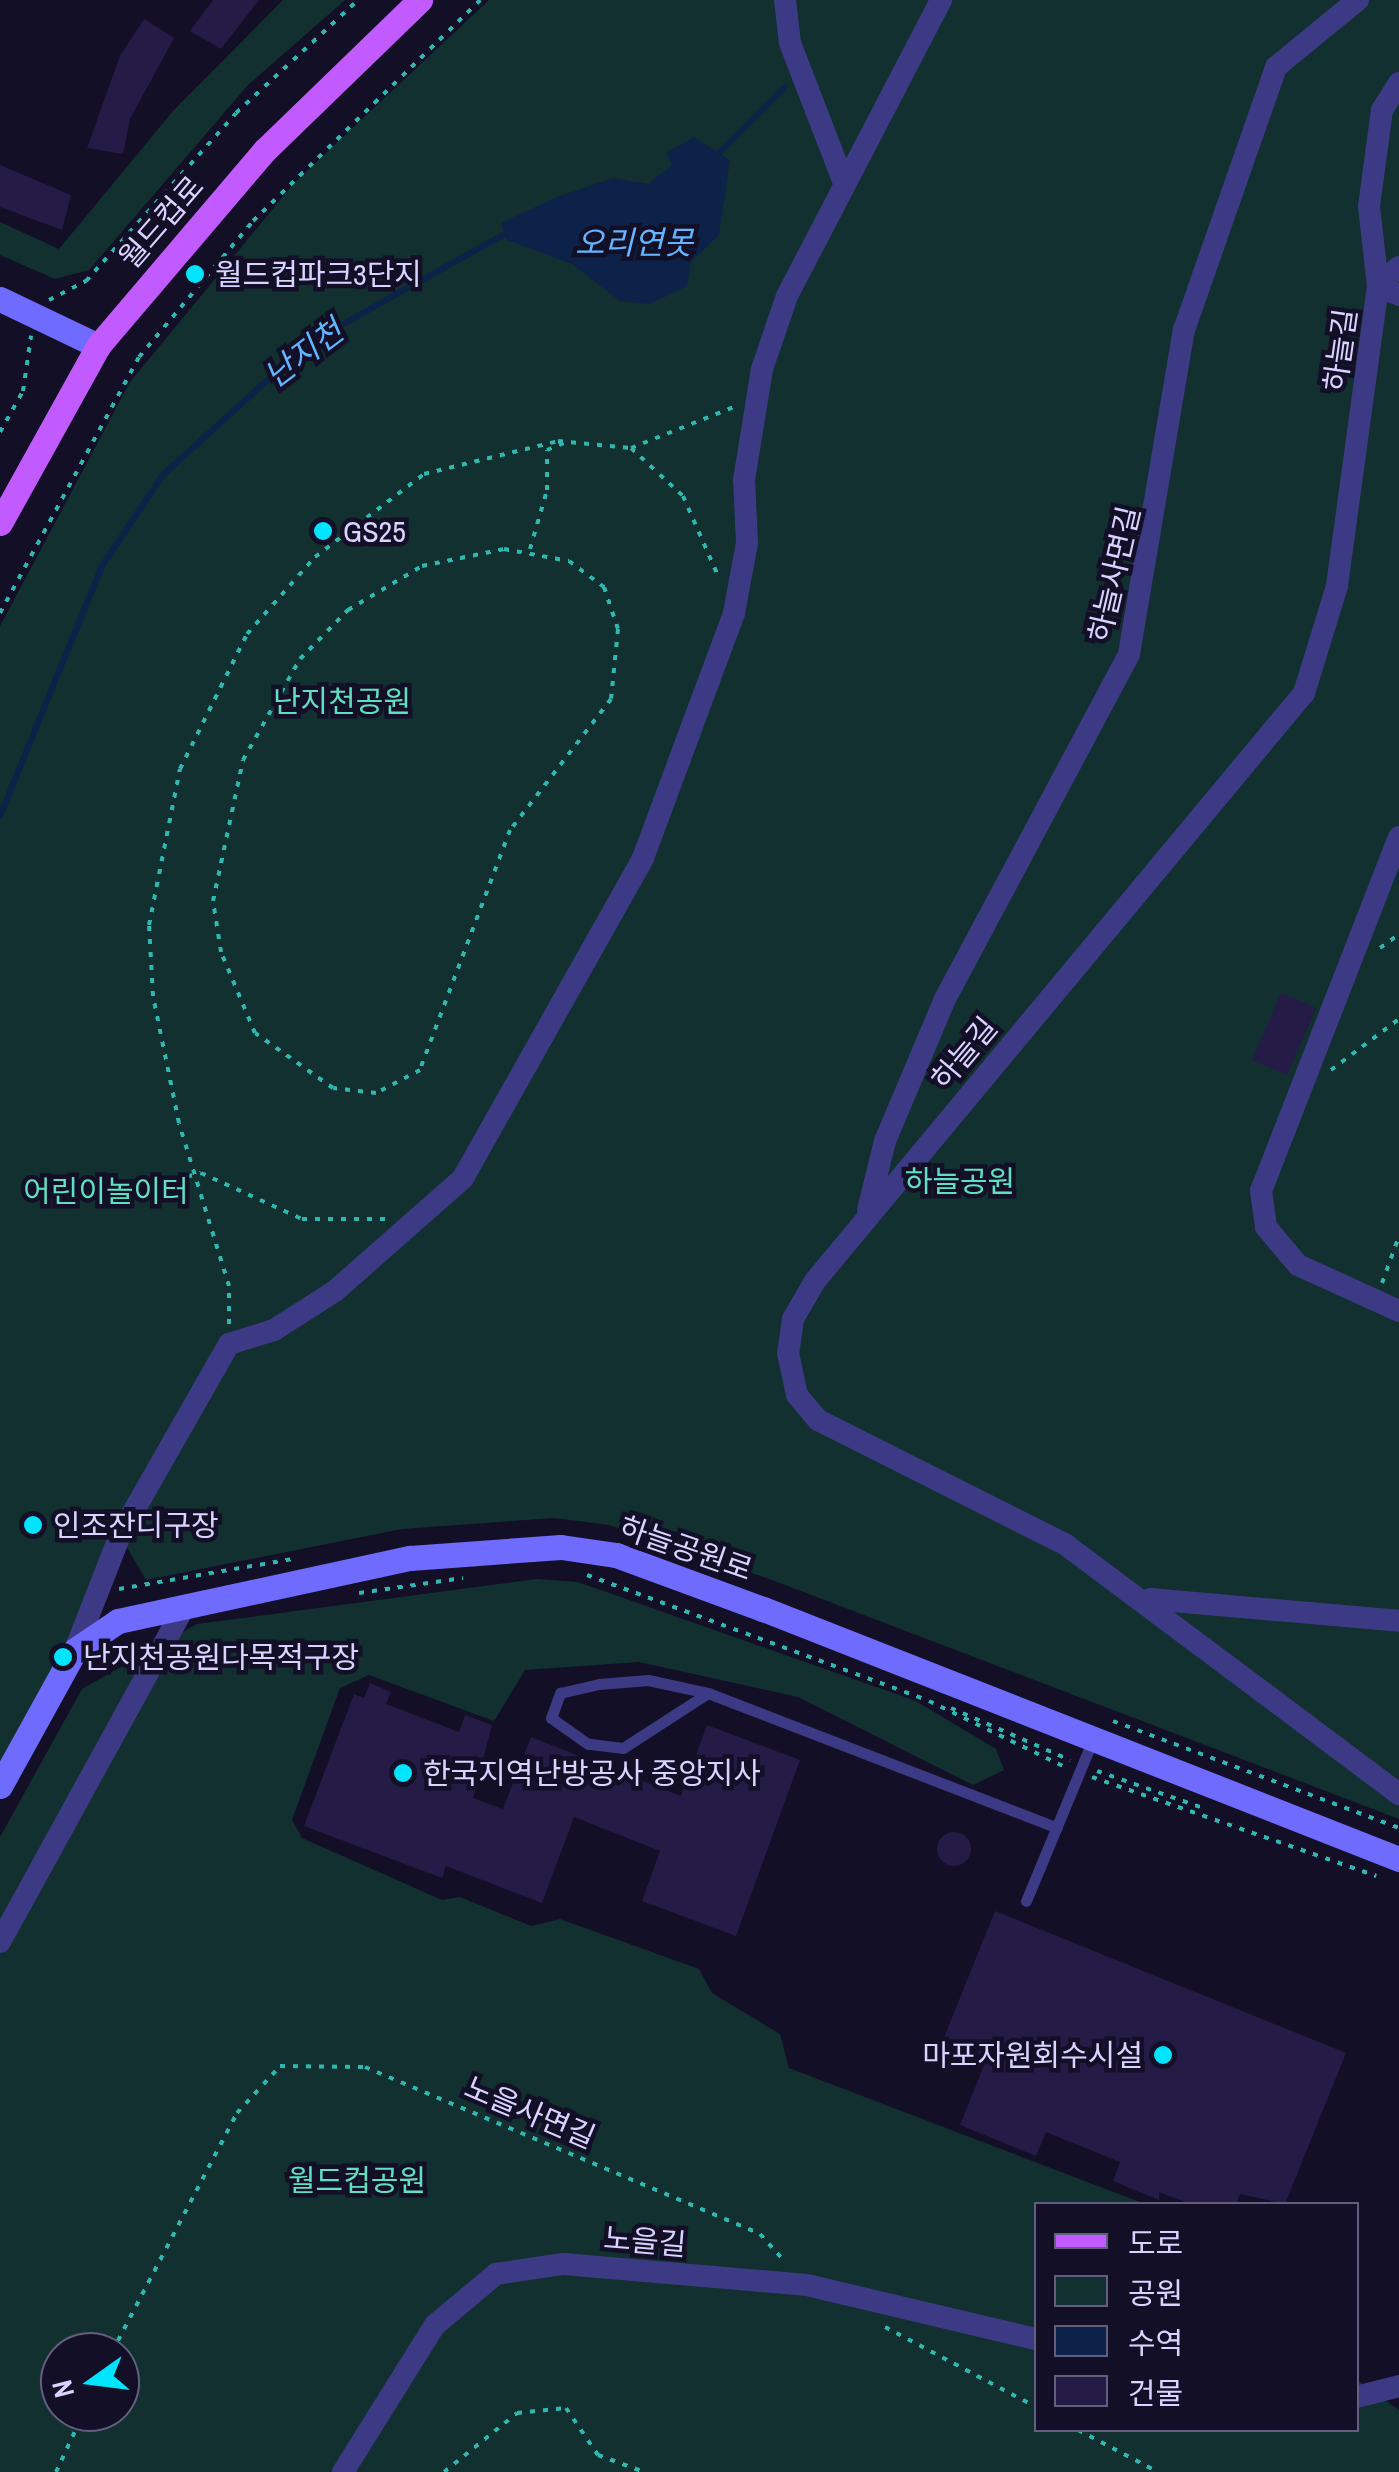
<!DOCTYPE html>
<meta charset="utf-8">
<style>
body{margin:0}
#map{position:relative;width:1399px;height:2472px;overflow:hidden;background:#130f26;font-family:"Archivo Narrow","Noto Sans KR",sans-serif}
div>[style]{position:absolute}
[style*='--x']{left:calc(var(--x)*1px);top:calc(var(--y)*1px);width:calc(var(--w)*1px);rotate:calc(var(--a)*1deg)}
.green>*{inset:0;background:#12302f}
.water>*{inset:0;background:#0c2248}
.stream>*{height:6px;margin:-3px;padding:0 3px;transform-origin:3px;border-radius:3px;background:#0c2248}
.building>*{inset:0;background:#241b47}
.round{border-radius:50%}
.path>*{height:4px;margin-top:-2px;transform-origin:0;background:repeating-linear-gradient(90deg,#2fb8b0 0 5px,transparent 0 13px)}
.lane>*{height:11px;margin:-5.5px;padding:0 5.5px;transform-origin:5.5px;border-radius:5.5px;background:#3d3a85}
.street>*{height:22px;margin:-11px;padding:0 11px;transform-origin:11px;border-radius:11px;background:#3d3a85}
.secondary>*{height:25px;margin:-12.5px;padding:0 12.5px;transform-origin:12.5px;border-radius:12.5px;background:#6f6bff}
.primary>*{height:25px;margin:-12.5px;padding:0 12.5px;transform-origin:12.5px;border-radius:12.5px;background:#c25bff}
.dots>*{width:28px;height:28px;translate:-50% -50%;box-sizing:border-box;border:5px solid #130f26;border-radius:50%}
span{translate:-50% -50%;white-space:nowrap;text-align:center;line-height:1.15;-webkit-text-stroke:9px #130f26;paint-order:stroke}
.street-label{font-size:30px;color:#d9d4ff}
.poi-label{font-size:30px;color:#d9d4ff}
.left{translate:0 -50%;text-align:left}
.right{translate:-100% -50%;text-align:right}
.park-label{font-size:30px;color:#5fe0c0}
.water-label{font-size:32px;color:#62b6ff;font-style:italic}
.legend{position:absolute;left:1034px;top:2202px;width:325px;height:230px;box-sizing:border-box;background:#130f26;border:2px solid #625e7d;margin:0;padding:12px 18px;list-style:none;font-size:30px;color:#d9d4ff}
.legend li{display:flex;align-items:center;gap:20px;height:50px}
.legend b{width:50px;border:2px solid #625e7d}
.north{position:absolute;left:40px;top:2332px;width:100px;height:100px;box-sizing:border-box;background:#130f26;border:2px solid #625e7d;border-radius:50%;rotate:256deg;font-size:28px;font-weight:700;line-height:40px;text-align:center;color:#d9d4ff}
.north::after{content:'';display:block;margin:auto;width:35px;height:45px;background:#00e5ff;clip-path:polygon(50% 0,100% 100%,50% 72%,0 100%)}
</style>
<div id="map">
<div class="green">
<div style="clip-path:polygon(283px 0,345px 0,248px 85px,89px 270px,55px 279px,0 255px,0 222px,59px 249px,173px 111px)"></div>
<div style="clip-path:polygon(489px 0,1399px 0,1399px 1819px,772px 1580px,609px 1525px,554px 1518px,402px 1529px,146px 1580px,121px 1537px,0 1786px,0 626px,130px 382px,295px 182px)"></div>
<div style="clip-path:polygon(evenodd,537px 1579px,578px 1582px,916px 1701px,996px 1749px,1004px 1770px,973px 1785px,798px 1697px,639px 1662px,525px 1670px,494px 1721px,369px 1675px,340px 1688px,292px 1820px,302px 1838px,442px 1900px,460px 1897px,531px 1926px,560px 1919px,699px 1969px,712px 1993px,780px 2034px,789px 2068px,1145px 2204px,1036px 2204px,1036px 2430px,1356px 2430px,1357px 2380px,1399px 2410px,1399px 2472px,0 2472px,0 1837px,82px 1689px,197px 1624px,537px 1579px,60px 2352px,120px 2352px,120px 2412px,60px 2412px,60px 2352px)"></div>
</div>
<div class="water">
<div style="clip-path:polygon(694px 137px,730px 160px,719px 235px,691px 262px,687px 286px,650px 304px,620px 301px,572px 264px,507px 240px,501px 223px,557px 197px,613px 178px,648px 184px,672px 165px,666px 153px)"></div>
</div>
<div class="stream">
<div style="--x:719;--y:153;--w:93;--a:-45"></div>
<div style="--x:0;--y:816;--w:270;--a:-67.8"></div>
<div style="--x:102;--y:566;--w:110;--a:-56.2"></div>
<div style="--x:163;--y:475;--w:195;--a:-42.3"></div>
<div style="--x:307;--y:344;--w:230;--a:-29.1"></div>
</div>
<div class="building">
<div style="clip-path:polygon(213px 0,259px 0,221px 49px,190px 31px)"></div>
<div style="clip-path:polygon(144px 19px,174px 38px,130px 119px,123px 154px,87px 148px,120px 56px)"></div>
<div style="clip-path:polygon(0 165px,71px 195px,62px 230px,0 207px)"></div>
<div style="clip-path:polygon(1281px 993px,1316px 1008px,1287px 1075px,1252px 1060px)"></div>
<div style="clip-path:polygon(370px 1683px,391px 1692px,386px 1704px,459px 1732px,465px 1715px,492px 1725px,473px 1798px,503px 1809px,531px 1737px,681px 1796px,707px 1725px,800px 1760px,736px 1936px,642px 1901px,660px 1851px,574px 1817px,542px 1903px,446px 1866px,442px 1878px,304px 1826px,354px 1694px,364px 1698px)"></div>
<div class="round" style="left:937px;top:1832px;width:34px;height:34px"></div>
<div style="clip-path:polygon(995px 1911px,1346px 2053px,1285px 2204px,1240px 2194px,1236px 2204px,1191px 2204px,1159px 2192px,1159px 2200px,1113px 2181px,1120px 2162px,1046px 2132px,1036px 2156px,960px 2125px,987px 2058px,943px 2040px)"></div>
</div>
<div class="path">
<div style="--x:49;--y:300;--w:42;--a:-27.2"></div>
<div style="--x:86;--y:281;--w:225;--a:-48.2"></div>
<div style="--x:236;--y:113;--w:166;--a:-42.8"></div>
<div style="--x:0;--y:432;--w:47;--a:-60.7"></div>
<div style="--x:23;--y:391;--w:56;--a:-81.7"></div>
<div style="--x:631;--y:448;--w:71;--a:42.7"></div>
<div style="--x:683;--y:496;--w:90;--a:66.3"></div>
<div style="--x:504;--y:549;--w:66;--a:10.5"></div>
<div style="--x:569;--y:561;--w:44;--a:36.6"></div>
<div style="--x:604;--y:587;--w:44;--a:71.6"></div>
<div style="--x:618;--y:629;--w:70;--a:95.7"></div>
<div style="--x:611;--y:699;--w:165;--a:127.6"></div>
<div style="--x:510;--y:830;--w:256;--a:110.6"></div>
<div style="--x:420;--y:1070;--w:50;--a:152.4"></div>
<div style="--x:376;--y:1093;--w:43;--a:-173.4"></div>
<div style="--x:333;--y:1088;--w:95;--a:-144.8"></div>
<div style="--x:255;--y:1033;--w:88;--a:-112.8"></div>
<div style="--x:221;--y:952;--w:52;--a:-98.9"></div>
<div style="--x:213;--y:901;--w:144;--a:-78"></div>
<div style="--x:243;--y:760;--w:116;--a:-60.6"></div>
<div style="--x:300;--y:659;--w:69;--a:-45.6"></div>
<div style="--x:348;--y:610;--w:86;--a:-30.7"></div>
<div style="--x:422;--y:566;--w:84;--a:-11.7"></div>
<div style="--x:530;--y:549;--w:61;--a:-73.9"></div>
<div style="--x:547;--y:490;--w:40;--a:-90"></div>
<div style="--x:547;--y:450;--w:22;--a:-22"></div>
<div style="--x:0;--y:613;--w:291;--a:-61.5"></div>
<div style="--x:139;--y:357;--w:177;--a:-50"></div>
<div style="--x:253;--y:221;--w:317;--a:-44.2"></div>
<div style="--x:1380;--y:948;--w:24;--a:-36"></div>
<div style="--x:1331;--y:1070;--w:85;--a:-36.9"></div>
<div style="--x:162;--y:1183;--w:40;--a:-14.4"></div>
<div style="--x:201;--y:1173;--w:111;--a:24.5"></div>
<div style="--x:302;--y:1219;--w:83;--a:0"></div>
<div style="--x:1382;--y:1283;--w:50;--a:-70.1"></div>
<div style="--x:229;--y:1324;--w:38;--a:-90"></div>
<div style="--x:229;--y:1286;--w:170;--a:-107.1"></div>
<div style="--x:179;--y:1123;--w:130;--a:-101.6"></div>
<div style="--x:153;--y:996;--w:71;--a:-93.2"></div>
<div style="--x:149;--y:925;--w:159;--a:-78.8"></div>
<div style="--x:180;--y:769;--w:151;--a:-63.6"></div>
<div style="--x:247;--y:634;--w:103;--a:-48.6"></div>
<div style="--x:315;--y:557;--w:137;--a:-37.3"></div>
<div style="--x:424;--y:474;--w:138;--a:-13.8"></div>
<div style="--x:558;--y:441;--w:73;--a:5.5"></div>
<div style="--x:631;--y:448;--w:113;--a:-21.8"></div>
<div style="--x:587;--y:1575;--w:364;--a:20.2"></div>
<div style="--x:929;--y:1701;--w:151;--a:25.9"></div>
<div style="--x:119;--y:1589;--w:176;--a:-9.8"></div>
<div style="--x:359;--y:1593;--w:105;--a:-8.2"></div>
<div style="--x:951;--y:1708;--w:130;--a:23.6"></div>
<div style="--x:1113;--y:1721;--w:305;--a:20.5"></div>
<div style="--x:1097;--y:1771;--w:115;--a:19.2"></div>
<div style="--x:1092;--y:1777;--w:301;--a:19.2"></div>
<div style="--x:885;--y:2327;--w:171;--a:27.9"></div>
<div style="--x:112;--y:2352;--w:270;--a:-62.4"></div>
<div style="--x:237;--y:2113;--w:64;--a:-47.5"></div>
<div style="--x:280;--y:2066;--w:85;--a:0.7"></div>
<div style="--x:365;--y:2067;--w:429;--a:22.9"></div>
<div style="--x:760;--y:2234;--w:38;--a:48"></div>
<div style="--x:1078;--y:2430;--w:90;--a:27.7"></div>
<div style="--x:56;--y:2472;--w:66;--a:-65"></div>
<div style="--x:444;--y:2472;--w:94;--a:-38.9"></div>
<div style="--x:517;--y:2413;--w:49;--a:-5.8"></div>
<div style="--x:566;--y:2408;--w:57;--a:55.8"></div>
<div style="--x:598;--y:2455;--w:49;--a:20.3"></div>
</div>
<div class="lane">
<div style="--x:708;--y:1693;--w:101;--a:147.1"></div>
<div style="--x:623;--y:1748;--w:35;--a:-173"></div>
<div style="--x:588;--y:1744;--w:45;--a:-144.9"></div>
<div style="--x:551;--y:1718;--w:27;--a:-70"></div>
<div style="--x:560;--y:1693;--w:40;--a:-13"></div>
<div style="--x:599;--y:1684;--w:49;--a:-4.7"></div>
<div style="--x:648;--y:1680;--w:61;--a:12.2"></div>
<div style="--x:708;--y:1693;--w:374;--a:21.1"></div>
<div style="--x:1026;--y:1901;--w:175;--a:-67.5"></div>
</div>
<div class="street">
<div style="--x:785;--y:0;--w:43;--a:83.4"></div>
<div style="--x:790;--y:43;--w:147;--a:68.9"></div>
<div style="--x:1399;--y:83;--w:32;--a:122"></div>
<div style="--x:1382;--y:110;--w:97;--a:97.7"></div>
<div style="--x:1369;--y:206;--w:81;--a:83.6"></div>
<div style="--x:1378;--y:286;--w:303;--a:97.8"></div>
<div style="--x:1337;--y:586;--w:112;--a:107.1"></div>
<div style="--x:1304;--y:693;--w:765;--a:129.75"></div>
<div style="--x:815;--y:1281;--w:44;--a:120.1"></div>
<div style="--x:793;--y:1319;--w:34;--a:98"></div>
<div style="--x:788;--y:1353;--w:43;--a:77.9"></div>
<div style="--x:797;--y:1395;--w:33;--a:50"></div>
<div style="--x:818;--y:1420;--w:278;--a:26.7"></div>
<div style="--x:1066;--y:1545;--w:416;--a:36.8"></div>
<div style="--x:1399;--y:267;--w:28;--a:138"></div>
<div style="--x:1378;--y:286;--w:23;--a:23"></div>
<div style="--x:1399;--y:837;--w:380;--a:111.3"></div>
<div style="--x:1261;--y:1191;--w:36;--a:82"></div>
<div style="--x:1266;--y:1227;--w:50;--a:49.9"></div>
<div style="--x:1298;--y:1265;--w:111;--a:24.5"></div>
<div style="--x:868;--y:1210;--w:71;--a:-76.2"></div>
<div style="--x:885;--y:1141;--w:154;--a:-67.1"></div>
<div style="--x:945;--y:999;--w:391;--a:-61.9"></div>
<div style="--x:1129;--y:654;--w:329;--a:-80.4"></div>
<div style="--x:1184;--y:330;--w:279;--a:-70.7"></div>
<div style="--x:1276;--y:67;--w:106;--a:-39.3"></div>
<div style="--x:1150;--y:1599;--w:250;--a:5"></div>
<div style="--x:75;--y:1650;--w:123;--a:-68.6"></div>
<div style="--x:120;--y:1535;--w:220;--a:-60.3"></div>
<div style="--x:229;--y:1344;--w:47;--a:-17.3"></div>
<div style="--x:274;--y:1330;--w:72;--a:-32.6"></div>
<div style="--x:335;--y:1291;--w:171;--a:-41.4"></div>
<div style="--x:463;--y:1178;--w:367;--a:-60.6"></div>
<div style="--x:643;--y:858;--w:261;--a:-69.6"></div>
<div style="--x:734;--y:613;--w:71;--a:-79.5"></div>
<div style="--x:747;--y:543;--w:63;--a:-92.7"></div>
<div style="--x:744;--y:480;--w:112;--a:-80.8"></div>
<div style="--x:762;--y:369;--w:77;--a:-71.1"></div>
<div style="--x:787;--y:296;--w:334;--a:-62.5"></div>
<div style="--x:0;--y:1942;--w:382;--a:-61.2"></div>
<div style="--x:1356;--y:2397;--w:44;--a:-14.3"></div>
<div style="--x:343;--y:2472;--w:173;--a:-58"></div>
<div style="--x:435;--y:2325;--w:80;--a:-39.9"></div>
<div style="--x:496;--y:2274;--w:68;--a:-8.5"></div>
<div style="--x:563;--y:2264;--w:245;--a:4.9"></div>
<div style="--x:807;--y:2285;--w:235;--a:13.3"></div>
</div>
<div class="secondary">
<div style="--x:0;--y:299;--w:109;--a:25.6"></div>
<div style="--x:0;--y:1786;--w:155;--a:-61.1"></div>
<div style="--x:75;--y:1650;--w:52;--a:-34"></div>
<div style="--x:118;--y:1621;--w:299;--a:-12.2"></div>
<div style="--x:410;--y:1558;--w:151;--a:-4.2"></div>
<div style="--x:561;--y:1547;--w:56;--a:8.3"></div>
<div style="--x:616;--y:1555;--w:157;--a:20.2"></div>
<div style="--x:763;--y:1609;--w:683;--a:21.46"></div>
</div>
<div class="primary">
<div style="--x:0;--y:523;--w:202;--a:-61"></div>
<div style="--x:98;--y:346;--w:257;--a:-49.6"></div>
<div style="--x:265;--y:150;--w:216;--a:-44.1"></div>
</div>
<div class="dots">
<div style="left:195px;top:274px;background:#00e5ff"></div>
<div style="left:323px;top:531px;background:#00e5ff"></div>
<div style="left:33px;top:1525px;background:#00e5ff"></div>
<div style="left:63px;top:1657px;background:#00e5ff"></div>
<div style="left:403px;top:1773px;background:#00e5ff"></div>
<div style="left:1163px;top:2055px;background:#00e5ff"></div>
</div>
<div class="street-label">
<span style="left:161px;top:222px;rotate:-49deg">월드컵로</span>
<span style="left:1340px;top:350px;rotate:-82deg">하늘길</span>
<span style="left:1114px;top:574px;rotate:-77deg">하늘사면길</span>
<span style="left:964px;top:1053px;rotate:-50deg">하늘길</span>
<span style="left:686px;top:1548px;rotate:19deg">하늘공원로</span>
<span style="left:530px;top:2112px;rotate:23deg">노을사면길</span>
<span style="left:645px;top:2241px;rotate:5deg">노을길</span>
</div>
<div class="poi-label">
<span class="left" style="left:215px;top:274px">월드컵파크3단지</span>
<span class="left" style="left:343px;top:531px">GS25</span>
<span class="left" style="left:53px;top:1525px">인조잔디구장</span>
<span class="left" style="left:83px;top:1657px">난지천공원다목적구장</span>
<span class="left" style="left:423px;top:1773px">한국지역난방공사 중앙지사</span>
<span class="right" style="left:1143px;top:2055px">마포자원회수시설</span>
</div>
<div class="park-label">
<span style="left:342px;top:701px">난지천공원</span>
<span style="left:960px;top:1181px">하늘공원</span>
<span style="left:106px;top:1191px">어린이놀이터</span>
<span style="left:357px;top:2180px">월드컵공원</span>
</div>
<div class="water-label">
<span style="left:634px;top:243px">오리연못</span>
<span style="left:304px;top:354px;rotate:-37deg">난지천</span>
</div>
<ul class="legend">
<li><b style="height:12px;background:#c25bff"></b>도로</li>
<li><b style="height:28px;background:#12302f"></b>공원</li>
<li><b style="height:28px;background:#0c2248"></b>수역</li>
<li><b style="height:28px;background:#241b47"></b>건물</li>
</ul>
<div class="north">N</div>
</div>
